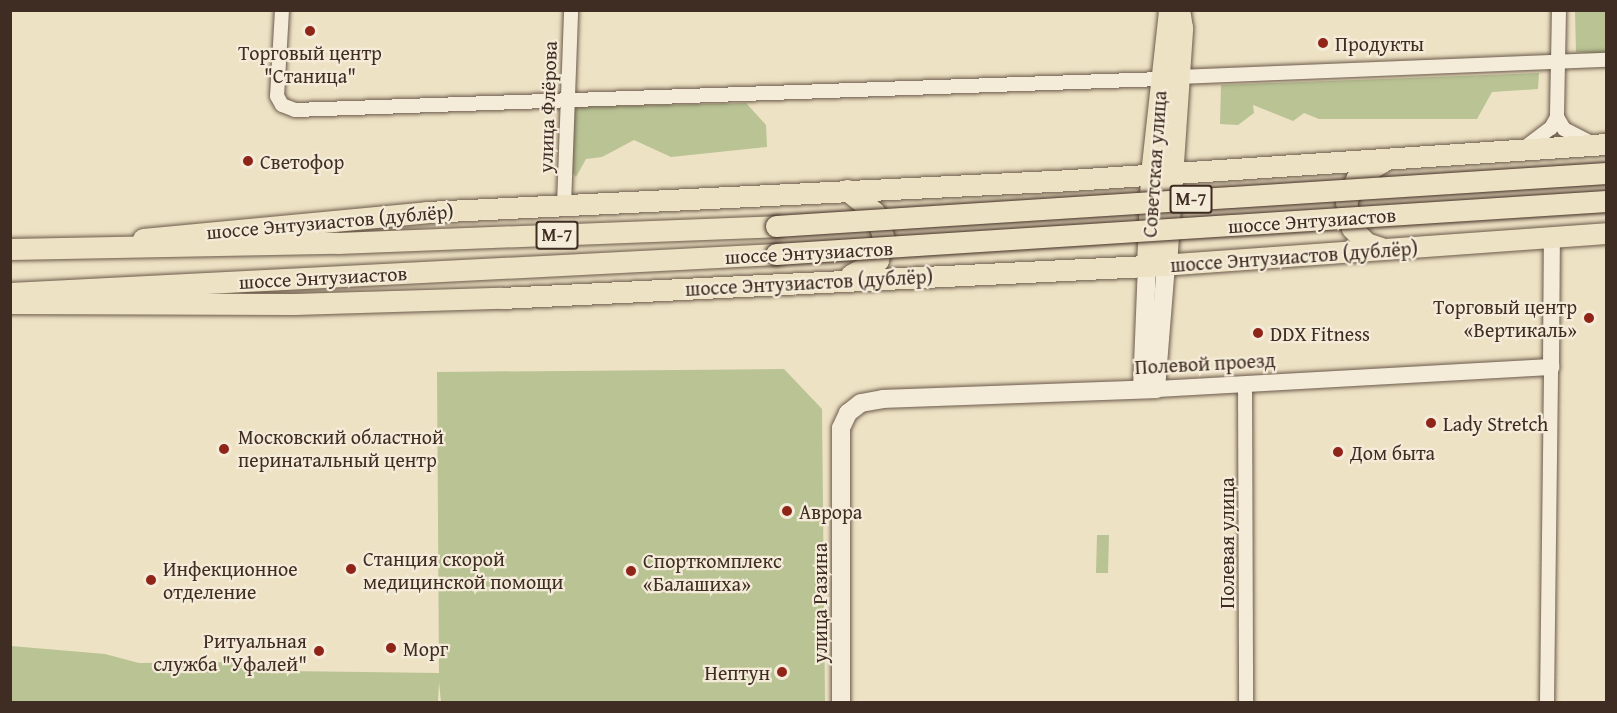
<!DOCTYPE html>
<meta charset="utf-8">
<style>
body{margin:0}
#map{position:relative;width:1617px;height:713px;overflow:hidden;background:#eee2c4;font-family:"Gentium Book Plus",serif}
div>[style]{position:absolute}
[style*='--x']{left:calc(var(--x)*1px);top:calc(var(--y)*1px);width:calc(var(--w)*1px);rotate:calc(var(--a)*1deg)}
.green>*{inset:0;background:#b9c394}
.roads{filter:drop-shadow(0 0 2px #6b5a4b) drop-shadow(0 0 2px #6b5a4b)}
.minor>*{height:14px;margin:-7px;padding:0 7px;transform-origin:7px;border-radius:7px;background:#f4ecd9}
.tertiary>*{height:16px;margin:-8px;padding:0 8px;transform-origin:8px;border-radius:8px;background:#f4ecd9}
.secondary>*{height:18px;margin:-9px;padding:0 9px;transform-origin:9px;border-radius:9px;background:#f4ecd9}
.primary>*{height:21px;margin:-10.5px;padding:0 10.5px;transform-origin:10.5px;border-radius:10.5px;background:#eee2c4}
.trunk>*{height:21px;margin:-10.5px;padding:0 10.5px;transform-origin:10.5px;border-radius:10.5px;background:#eee2c4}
.bridges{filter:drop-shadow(0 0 2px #3f2c23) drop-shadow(0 0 2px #3f2c23)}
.trunk-bridge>*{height:21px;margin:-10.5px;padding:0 10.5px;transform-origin:10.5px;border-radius:10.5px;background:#eee2c4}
.dots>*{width:16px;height:16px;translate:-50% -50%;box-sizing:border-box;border:3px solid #f4ecd9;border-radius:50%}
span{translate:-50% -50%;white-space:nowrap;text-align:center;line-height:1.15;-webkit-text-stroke:4.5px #f4ecd9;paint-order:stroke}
.shield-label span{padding:2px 4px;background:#f4ecd9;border:2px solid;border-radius:4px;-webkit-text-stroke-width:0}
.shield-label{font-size:18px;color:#3f2c23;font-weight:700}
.poi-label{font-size:20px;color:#3f2c23}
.left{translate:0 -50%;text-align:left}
.right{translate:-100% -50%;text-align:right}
.street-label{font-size:20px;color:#3f2c23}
.frame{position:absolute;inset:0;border:12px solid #3f2c23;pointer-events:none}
</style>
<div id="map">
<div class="green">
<div style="clip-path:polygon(1575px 11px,1606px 11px,1606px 54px,1576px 52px)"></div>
<div style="clip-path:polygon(1539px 73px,1538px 89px,1492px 92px,1477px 119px,1319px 119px,1304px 113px,1293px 121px,1253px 105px,1254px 113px,1238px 125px,1220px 124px,1221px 85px)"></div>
<div style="clip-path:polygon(746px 103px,766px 125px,767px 147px,671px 157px,634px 140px,602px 157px,586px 159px,576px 177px,572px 172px,572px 107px)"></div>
<div style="clip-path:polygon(784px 369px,822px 409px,825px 702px,441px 702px,439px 682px,438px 702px,11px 702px,11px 646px,105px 654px,139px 663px,240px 662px,286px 671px,439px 673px,437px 372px)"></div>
<div style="clip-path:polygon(1097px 535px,1109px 535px,1108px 573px,1096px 573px)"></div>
</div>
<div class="roads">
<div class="minor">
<div style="--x:282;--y:10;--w:86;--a:93.3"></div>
<div style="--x:277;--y:96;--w:10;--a:61"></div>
<div style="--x:282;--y:105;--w:14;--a:21"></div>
<div style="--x:295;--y:110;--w:866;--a:-2.05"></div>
<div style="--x:1559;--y:10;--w:107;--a:91.1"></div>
<div style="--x:1557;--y:117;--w:14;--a:60"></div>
<div style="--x:1564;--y:129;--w:29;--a:27"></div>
<div style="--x:1179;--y:77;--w:427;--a:-2.3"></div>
<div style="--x:1524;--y:148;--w:34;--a:-37"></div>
<div style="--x:1551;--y:128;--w:13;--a:-61"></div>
<div style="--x:564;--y:205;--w:195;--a:-87.9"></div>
<div style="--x:1245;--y:384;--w:318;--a:89.8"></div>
<div style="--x:1547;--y:702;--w:335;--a:-89.3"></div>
</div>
<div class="tertiary">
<div style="--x:1156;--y:389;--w:396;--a:-3.2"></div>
<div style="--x:1551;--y:367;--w:130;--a:-89.6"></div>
</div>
<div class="secondary">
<div style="--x:1142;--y:389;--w:123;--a:-87.7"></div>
<div style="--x:841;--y:702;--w:274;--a:-90"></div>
<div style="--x:841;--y:428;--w:17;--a:-65"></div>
<div style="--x:848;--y:413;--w:16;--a:-38"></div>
<div style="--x:861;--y:403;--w:22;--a:-10"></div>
<div style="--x:883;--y:399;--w:273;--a:-2.1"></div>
<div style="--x:1156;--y:389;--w:124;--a:-85.4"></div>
</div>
<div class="primary">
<div style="--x:847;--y:190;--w:36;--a:39"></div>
<div style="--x:875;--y:213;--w:24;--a:71"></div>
<div style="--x:883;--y:236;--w:25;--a:102"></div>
<div style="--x:878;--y:260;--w:31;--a:151"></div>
<div style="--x:143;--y:239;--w:285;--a:-5.4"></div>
<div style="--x:427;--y:212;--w:645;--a:-2.84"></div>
<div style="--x:1071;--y:180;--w:536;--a:-3.85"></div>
<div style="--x:1381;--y:248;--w:16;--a:-162"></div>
<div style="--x:1366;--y:243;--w:21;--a:-133"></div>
<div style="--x:1352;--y:228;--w:27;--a:-103"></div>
<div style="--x:1346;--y:202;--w:27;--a:-66"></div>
<div style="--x:1357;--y:177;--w:29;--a:-31"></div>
<div style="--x:1166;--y:265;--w:238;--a:-86.1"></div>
<div style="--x:1182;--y:28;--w:18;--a:-99"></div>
<div style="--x:1147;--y:266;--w:92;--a:-87.5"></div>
<div style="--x:1151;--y:174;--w:165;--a:-83.7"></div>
<div style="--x:10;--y:303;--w:284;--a:0.2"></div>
<div style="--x:294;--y:304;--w:207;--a:-1.7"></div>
<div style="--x:501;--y:298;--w:647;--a:-2.84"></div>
<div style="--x:1147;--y:266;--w:460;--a:-4.1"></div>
</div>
<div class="trunk">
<div style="--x:10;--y:249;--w:327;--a:-1.1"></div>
<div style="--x:337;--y:243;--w:439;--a:-2.2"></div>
<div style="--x:10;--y:293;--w:767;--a:-2.91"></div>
</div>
</div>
<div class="bridges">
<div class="trunk-bridge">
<div style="--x:776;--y:226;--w:832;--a:-3.65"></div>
<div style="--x:776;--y:254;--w:832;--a:-3.65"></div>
</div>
</div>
<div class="dots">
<div style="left:310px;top:31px;background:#8f2418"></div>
<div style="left:1323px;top:43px;background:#8f2418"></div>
<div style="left:248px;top:161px;background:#8f2418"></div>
<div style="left:1589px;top:318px;background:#8f2418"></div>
<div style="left:1258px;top:333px;background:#8f2418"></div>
<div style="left:1431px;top:423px;background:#8f2418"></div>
<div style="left:224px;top:449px;background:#8f2418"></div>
<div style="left:1338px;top:452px;background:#8f2418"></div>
<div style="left:787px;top:511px;background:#8f2418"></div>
<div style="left:351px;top:569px;background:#8f2418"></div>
<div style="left:631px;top:571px;background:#8f2418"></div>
<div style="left:151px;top:580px;background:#8f2418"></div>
<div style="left:391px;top:648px;background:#8f2418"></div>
<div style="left:319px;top:651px;background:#8f2418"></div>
<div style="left:782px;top:672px;background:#8f2418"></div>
</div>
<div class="shield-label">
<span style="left:1191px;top:199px">М-7</span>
<span style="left:557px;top:235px">М-7</span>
</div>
<div class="poi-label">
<span class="left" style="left:1335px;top:43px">Продукты</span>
<span style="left:310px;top:64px">Торговый центр<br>"Станица"</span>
<span class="left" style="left:260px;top:161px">Светофор</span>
<span class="right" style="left:1577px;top:318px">Торговый центр<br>«Вертикаль»</span>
<span class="left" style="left:1270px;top:333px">DDX Fitness</span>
<span class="left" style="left:1443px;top:423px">Lady Stretch</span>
<span class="left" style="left:238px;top:448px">Московский областной<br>перинатальный центр</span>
<span class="left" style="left:1350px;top:452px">Дом быта</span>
<span class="left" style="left:799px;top:511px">Аврора</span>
<span class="left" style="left:363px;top:570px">Станция скорой<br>медицинской помощи</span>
<span class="left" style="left:643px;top:572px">Спорткомплекс<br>«Балашиха»</span>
<span class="left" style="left:163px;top:580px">Инфекционное<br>отделение</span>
<span class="right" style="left:307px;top:652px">Ритуальная<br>служба "Уфалей"</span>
<span class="left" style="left:403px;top:648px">Морг</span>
<span class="right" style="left:770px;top:672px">Нептун</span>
</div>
<div class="street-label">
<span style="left:547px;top:107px;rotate:-88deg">улица Флёрова</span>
<span style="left:1154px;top:164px;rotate:-86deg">Советская улица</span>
<span style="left:1312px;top:220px;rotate:-4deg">шоссе Энтузиастов</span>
<span style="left:330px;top:221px;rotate:-5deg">шоссе Энтузиастов (дублёр)</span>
<span style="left:809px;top:252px;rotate:-3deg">шоссе Энтузиастов</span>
<span style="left:1294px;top:256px;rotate:-4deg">шоссе Энтузиастов (дублёр)</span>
<span style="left:323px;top:277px;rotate:-3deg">шоссе Энтузиастов</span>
<span style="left:809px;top:282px;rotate:-3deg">шоссе Энтузиастов (дублёр)</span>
<span style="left:1205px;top:363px;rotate:-3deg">Полевой проезд</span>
<span style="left:1226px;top:543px;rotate:-90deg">Полевая улица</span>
<span style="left:819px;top:603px;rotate:-90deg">улица Разина</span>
</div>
<div class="frame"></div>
</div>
